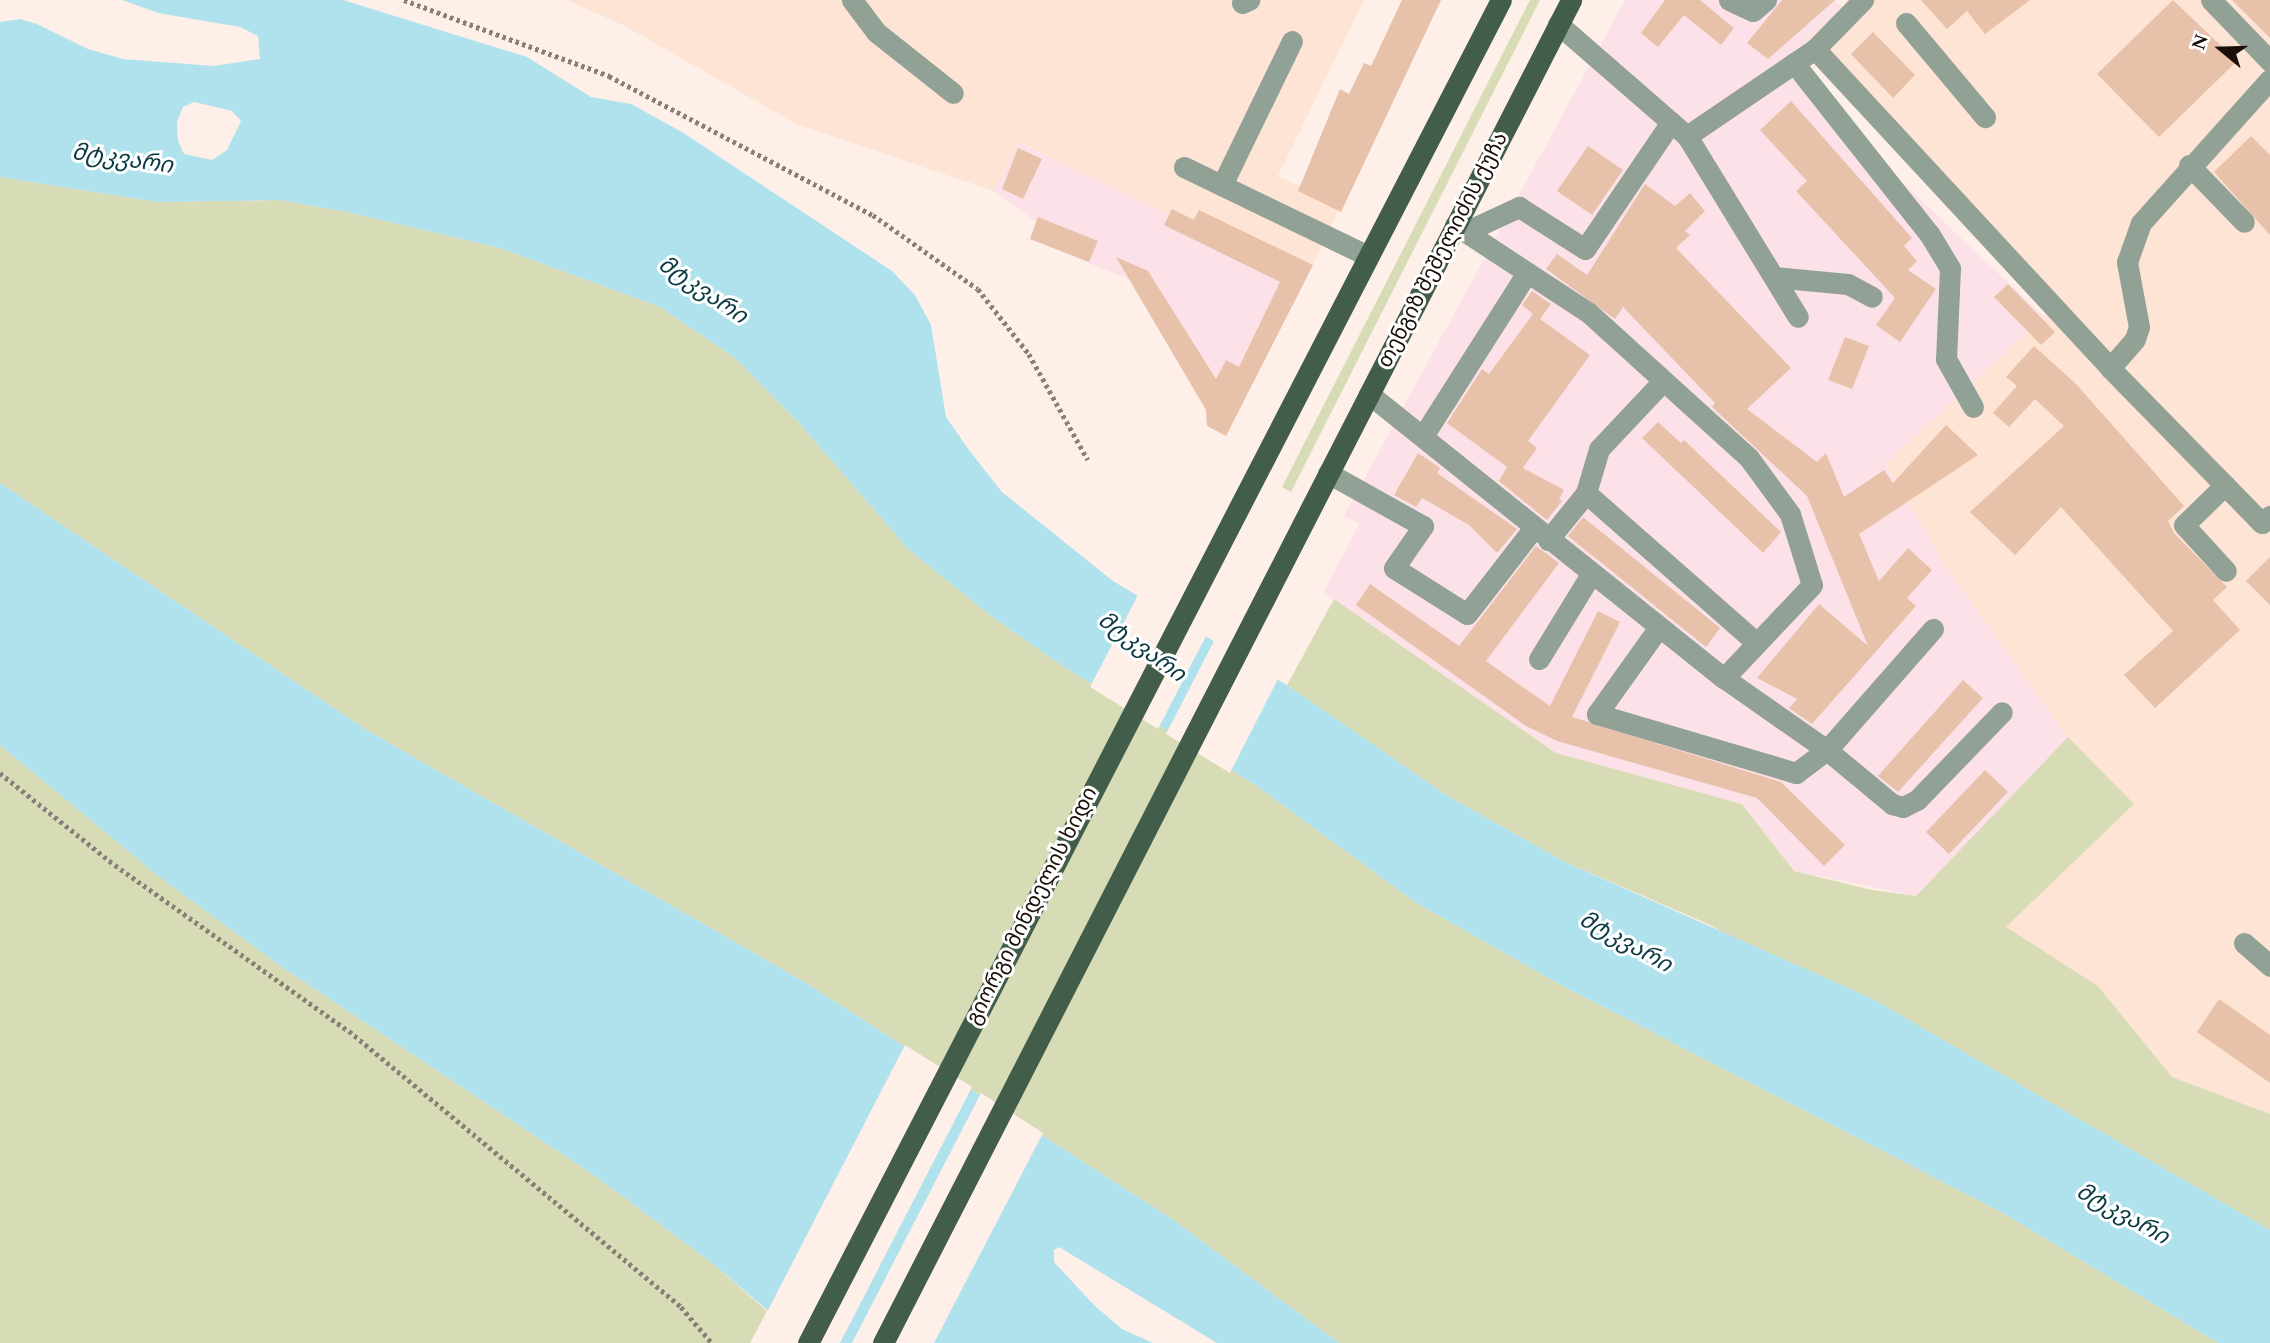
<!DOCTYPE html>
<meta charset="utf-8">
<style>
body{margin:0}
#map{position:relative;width:2270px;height:1343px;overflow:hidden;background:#fef0e8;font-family:Spectral,"Noto Sans Georgian",serif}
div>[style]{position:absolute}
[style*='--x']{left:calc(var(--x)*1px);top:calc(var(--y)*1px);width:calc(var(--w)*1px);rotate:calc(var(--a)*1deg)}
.commercial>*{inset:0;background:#fce2e8}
.built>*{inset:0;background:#fde4d4}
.green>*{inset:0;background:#d8dcb6}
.water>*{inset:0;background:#b0e2ee}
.pier>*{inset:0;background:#fef0e8}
.building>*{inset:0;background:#e7c1a9}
.path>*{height:4.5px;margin-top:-2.25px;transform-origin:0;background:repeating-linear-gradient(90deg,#8b7e77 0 3.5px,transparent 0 7px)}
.minor>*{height:21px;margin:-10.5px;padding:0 10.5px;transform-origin:10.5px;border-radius:10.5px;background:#92a195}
.major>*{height:21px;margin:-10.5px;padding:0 10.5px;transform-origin:10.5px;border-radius:10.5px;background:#425d49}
span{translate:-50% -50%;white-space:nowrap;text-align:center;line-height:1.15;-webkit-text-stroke:6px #fff;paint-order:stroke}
.street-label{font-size:21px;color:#1b1009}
.water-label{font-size:23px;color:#0c3a44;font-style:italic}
.north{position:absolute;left:2186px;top:14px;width:70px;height:70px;-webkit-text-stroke:5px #fff;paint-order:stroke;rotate:289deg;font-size:19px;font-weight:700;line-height:28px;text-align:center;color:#1b1009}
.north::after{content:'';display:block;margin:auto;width:24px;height:32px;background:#1b1009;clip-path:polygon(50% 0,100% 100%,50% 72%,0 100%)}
</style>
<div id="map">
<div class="commercial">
<div style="clip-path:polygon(1625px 0,1834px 0,1842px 6px,1783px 70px,2045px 317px,1886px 464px,1944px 564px,2068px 737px,1916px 896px,1794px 871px,1742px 804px,1556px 753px,1324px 592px,1359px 524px,1344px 516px)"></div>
<div style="clip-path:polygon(1018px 142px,1169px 215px,1172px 209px,1199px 210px,1313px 265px,1226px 436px,1207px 426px,1205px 402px,1130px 280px,1030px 239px,1036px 222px,994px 191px)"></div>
</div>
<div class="built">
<div style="clip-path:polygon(567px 0,1364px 0,1278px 176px,1340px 206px,1313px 265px,1200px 210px,1194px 220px,1173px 209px,1169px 215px,1019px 142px,994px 191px,796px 124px,625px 26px)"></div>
<div style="clip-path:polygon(1848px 0,2270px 0,2270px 1114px,2172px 1077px,2098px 986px,2005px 927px,2134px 804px,2068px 737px,1944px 564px,1886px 463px,2060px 302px,1808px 40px)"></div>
</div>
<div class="green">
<div style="clip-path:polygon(1530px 0,1540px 0,1291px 492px,1282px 487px)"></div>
<div style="clip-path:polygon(0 177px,157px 202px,280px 200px,347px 212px,500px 248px,660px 307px,735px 358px,800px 424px,908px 549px,991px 616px,1058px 663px,1254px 784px,1415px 902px,1559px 984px,2003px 1213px,2218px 1343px,1339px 1343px,1172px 1219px,806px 983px,365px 729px,0 483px)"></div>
<div style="clip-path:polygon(1334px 599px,1556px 753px,1742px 804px,1794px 871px,1872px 890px,1916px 896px,2068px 737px,2134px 804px,2006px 927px,2098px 986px,2172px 1077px,2270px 1114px,2270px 1230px,1708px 924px,1565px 862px,1446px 795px,1357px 736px,1287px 685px)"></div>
<div style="clip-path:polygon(0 745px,158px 875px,279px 965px,595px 1176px,712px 1263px,767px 1311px,750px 1343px,0 1343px)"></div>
</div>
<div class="water">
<div style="clip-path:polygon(evenodd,122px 0,343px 0,527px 57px,591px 97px,631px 104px,682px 132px,892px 271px,915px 295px,931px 325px,946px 417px,969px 450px,1002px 492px,1113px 581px,1287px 685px,1446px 795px,1565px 862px,1871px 998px,2270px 1230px,2270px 1343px,2218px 1343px,2003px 1213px,1559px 984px,1415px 902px,1254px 784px,1058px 663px,991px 616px,908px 549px,800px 424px,735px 358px,660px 307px,500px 248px,347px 212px,280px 200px,157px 202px,0 177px,0 22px,20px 19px,37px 24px,88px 49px,123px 59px,214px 66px,260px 59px,258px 36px,240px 27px,158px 13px,122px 0,194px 102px,232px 111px,241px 121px,227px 150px,212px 160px,184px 154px,178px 141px,177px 122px,183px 107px,194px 102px)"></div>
<div style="clip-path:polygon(0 483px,365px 729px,806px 983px,1172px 1219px,1339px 1343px,1217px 1343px,1059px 1247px,1054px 1250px,1054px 1262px,1094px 1305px,1122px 1329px,1153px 1343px,806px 1343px,712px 1263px,595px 1176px,279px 965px,158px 876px,0 745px)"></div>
</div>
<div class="pier">
<div style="clip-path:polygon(1139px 593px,1206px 636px,1158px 729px,1090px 687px)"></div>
<div style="clip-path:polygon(1214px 641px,1279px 677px,1230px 773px,1166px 734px)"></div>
<div style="clip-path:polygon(905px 1045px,972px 1087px,840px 1343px,800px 1343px,766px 1314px)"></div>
<div style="clip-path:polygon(981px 1093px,1043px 1133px,934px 1343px,852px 1343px)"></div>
</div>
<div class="building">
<div style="clip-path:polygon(1402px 0,1441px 0,1341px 212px,1298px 191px,1340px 89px,1349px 94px,1364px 63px,1371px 66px)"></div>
<div style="clip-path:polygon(1665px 0,1700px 0,1734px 28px,1721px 45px,1684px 15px,1658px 47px,1641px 33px)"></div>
<div style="clip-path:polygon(1782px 0,1835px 0,1768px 59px,1747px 43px)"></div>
<div style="clip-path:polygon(1921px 0,2030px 0,1985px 34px,1967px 11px,1947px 29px)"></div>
<div style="clip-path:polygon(2173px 0,2237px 61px,2159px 137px,2097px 74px)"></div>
<div style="clip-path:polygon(2232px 0,2270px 0,2270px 38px)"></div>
<div style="clip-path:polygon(1873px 32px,1915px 75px,1893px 98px,1851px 54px)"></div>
<div style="clip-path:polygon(1791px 101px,1912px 238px,1904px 246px,1917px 261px,1908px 270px,1936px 289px,1900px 342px,1876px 325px,1895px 298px,1796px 191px,1807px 181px,1760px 130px)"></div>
<div style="clip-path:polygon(2251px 136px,2270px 155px,2270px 235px,2214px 172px)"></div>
<div style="clip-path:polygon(1588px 146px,1623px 170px,1592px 215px,1557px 191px)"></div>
<div style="clip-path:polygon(1018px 148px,1042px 159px,1023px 199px,1002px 189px)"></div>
<div style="clip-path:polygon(1645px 184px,1675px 206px,1690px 193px,1705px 211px,1685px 231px,1690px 235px,1676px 248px,1791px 368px,1747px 409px,1817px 462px,1826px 453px,1844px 497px,1884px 470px,1893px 483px,1946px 425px,1978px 455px,1859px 534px,1879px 581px,1908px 548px,1932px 570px,1907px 598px,1916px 606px,1812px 724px,1789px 708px,1797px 699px,1757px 678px,1819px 604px,1868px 646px,1807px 496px,1712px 407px,1715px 403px,1623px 307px,1615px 319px,1546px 269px,1557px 254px,1587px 275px)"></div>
<div style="clip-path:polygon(1172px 209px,1194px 220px,1199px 210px,1313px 265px,1226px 436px,1207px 426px,1206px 410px,1116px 257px,1148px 271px,1216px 379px,1226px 360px,1239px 367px,1280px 282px,1164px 225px)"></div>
<div style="clip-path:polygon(1038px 217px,1098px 241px,1089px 262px,1030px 239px)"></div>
<div style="clip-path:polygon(2008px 284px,2055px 332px,2041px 345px,1994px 297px)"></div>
<div style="clip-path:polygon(1532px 291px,1551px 304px,1540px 319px,1590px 355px,1528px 441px,1537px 448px,1523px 468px,1564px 490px,1559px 499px,1562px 501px,1547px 520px,1499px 481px,1507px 467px,1447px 423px,1482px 369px,1489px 374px,1533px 314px,1522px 305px)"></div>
<div style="clip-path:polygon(1845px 337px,1869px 346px,1852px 389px,1828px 380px)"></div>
<div style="clip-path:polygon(2034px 346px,2076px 384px,2184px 506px,2168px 521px,2174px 533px,2227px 587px,2213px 600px,2240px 630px,2155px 708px,2124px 675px,2173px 631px,2061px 507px,2015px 555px,1970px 512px,2064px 426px,2035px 399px,2009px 427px,1993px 413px,2017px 386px,2006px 377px)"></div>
<div style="clip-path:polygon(1658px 422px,1681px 443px,1684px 440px,1781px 532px,1763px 553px,1642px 438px)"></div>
<div style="clip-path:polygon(1418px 453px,1440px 468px,1437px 473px,1517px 529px,1497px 553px,1469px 525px,1422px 498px,1416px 507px,1394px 495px)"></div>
<div style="clip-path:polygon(1583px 517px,1720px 628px,1706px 647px,1568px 536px)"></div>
<div style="clip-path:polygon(1536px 546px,1559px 563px,1486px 661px,1550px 706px,1598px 611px,1620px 622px,1572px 717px,1781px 782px,1845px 845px,1824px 866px,1757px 798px,1557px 741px,1526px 726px,1356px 605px,1370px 584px,1459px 646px)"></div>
<div style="clip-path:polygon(2270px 557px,2270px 605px,2246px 581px)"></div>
<div style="clip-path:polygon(1963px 680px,1983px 698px,1898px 792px,1878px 776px)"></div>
<div style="clip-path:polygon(1985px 770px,2008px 792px,1949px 854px,1926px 832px)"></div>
<div style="clip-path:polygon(2219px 999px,2270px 1035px,2270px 1083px,2197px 1032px)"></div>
</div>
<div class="path">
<div style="--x:404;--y:0;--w:219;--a:20.3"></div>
<div style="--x:609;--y:76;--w:298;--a:27.8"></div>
<div style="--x:873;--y:215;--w:128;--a:35.2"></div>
<div style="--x:978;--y:289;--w:83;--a:51.9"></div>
<div style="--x:1029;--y:354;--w:121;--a:60.9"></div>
<div style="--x:0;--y:773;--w:147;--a:38.7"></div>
<div style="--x:115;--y:865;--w:287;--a:35.4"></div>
<div style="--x:349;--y:1031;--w:432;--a:39.7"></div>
<div style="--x:681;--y:1307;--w:48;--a:49.3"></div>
</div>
<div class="minor">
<div style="--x:852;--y:0;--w:40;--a:53"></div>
<div style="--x:876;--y:32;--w:98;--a:38.4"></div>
<div style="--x:1729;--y:0;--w:26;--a:25"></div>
<div style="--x:1753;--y:11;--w:17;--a:-40"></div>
<div style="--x:2211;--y:0;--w:85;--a:46"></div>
<div style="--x:1242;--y:3;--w:8;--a:-23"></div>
<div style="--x:1906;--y:23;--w:123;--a:50"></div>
<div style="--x:1558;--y:24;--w:171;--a:41"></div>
<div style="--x:1687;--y:136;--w:155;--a:-34.2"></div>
<div style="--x:1815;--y:49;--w:69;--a:-45.6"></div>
<div style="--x:1815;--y:49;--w:434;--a:47.2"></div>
<div style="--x:2110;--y:368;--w:217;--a:45.6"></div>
<div style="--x:2262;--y:523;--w:11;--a:-41"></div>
<div style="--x:1794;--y:63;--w:219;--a:51.7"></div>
<div style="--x:1930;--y:235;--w:39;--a:59"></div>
<div style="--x:1950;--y:268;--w:91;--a:92.5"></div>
<div style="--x:1946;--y:359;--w:55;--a:60.6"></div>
<div style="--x:1687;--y:136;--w:212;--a:58.5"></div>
<div style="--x:2189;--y:165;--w:79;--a:46"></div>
<div style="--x:1184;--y:167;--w:204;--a:25.8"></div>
<div style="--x:1222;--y:185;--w:160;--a:-64.1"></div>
<div style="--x:1455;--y:225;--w:160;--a:33.3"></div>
<div style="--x:1589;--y:313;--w:216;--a:42.2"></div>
<div style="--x:1749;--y:458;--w:69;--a:53.8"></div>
<div style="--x:1790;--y:514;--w:74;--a:72.8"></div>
<div style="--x:1812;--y:585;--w:128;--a:133.4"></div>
<div style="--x:1465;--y:232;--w:60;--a:-24.8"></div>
<div style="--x:1519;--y:207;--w:78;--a:32.5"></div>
<div style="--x:1585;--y:249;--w:153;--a:-55.9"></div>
<div style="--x:1774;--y:277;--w:74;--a:5.4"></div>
<div style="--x:1848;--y:284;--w:27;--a:28"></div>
<div style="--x:2110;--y:368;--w:38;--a:-49"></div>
<div style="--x:2135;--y:339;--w:13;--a:-72"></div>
<div style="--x:2139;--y:327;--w:66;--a:-100.5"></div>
<div style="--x:2127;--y:262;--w:41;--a:-70.3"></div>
<div style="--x:2141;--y:223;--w:193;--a:-48.1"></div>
<div style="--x:1369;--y:394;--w:455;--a:38.7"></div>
<div style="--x:1724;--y:678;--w:126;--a:35"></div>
<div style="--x:1827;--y:750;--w:85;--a:39.7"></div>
<div style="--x:1892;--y:804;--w:11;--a:15"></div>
<div style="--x:1903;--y:807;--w:16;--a:-27"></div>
<div style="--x:1917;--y:800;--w:122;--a:-46"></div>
<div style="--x:1423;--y:436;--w:193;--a:-57.5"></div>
<div style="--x:1328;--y:473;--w:109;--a:29.2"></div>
<div style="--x:1423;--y:526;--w:51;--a:124.6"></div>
<div style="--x:1394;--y:568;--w:86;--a:32.2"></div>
<div style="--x:1467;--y:614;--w:108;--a:-52.2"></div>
<div style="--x:2225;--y:485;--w:57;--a:135.7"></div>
<div style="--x:2184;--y:525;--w:62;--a:47.6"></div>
<div style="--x:1586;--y:493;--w:227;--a:41.3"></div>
<div style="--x:1548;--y:540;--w:60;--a:-51"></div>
<div style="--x:1586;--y:493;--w:46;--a:-73.5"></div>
<div style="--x:1599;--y:449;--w:93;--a:-46.7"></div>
<div style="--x:1659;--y:627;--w:107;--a:125.5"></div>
<div style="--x:1597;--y:714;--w:208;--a:16.5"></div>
<div style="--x:1796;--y:773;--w:39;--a:-37"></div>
<div style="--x:1827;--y:750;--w:161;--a:-48.8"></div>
<div style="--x:1539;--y:659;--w:100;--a:-58.5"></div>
<div style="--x:2244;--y:943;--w:35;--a:41"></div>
</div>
<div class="major">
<div style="--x:808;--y:1343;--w:1511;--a:-62.71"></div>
<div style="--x:883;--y:1343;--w:1509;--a:-62.87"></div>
</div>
<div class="street-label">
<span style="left:1443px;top:250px;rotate:-63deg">თენგიზ შეშელიძის ქუჩა</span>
<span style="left:1032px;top:906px;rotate:-63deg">გიორგი მინდელის ხიდი</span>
</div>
<div class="water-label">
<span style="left:122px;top:160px;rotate:8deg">მტკვარი</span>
<span style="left:702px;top:291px;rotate:34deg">მტკვარი</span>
<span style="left:1141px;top:648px;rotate:36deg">მტკვარი</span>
<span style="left:1625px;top:943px;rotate:29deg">მტკვარი</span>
<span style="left:2122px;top:1215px;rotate:29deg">მტკვარი</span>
</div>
<div class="north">N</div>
</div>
